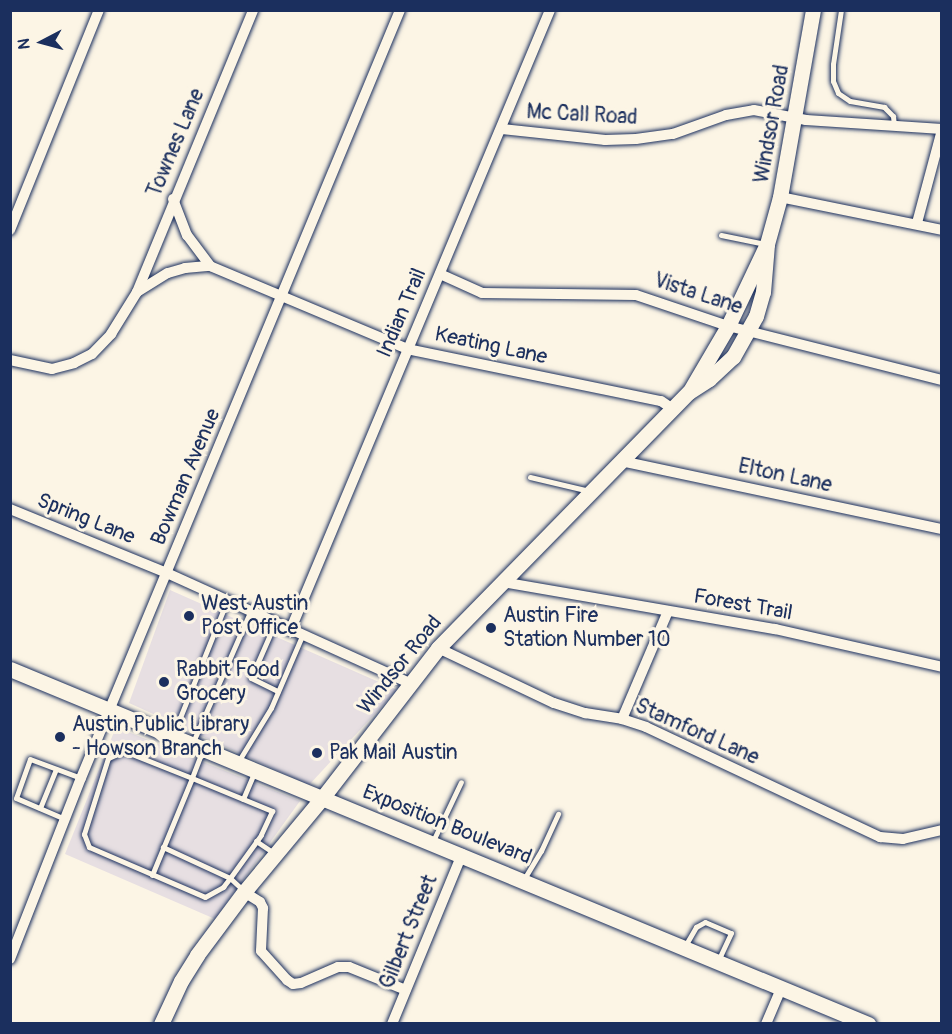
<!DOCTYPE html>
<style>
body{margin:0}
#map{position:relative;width:952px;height:1034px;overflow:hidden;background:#fcf5e5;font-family:Pangolin,sans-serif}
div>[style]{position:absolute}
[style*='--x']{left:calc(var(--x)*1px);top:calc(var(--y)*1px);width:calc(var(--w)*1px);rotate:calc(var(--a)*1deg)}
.built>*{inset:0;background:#e7dfe2}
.roads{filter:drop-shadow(0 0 2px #1b2f5e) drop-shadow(0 0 2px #1b2f5e)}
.lane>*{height:5px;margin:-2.5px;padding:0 2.5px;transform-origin:2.5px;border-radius:2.5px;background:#fcf5e5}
.street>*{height:10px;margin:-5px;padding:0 5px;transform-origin:5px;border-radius:5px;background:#fcf5e5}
.secondary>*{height:15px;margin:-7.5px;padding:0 7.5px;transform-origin:7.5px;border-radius:7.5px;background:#fcf5e5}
.dots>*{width:16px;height:16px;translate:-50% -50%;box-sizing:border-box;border:3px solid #fcf5e5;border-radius:50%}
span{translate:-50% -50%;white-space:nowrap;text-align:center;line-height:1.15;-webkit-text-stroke:6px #fcf5e5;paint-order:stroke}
.street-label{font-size:21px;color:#1b2f5e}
.poi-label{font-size:21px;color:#1b2f5e}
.left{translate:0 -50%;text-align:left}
.frame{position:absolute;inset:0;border:12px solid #1b2f5e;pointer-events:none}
.north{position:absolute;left:12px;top:12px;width:60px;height:60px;-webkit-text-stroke:4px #fcf5e5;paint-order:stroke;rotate:264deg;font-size:16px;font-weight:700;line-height:24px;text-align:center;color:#1b2f5e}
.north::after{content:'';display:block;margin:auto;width:21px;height:27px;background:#1b2f5e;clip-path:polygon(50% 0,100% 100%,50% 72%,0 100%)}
</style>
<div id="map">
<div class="built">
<div style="clip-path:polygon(170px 590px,397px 690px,309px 785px,129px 703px)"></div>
<div style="clip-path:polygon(116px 727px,300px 801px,215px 919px,65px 854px)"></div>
</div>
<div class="roads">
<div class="lane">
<div style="--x:841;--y:10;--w:55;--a:98.4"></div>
<div style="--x:833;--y:64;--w:17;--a:90"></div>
<div style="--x:833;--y:81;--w:13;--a:67"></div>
<div style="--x:838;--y:93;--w:14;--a:34"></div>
<div style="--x:850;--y:101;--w:35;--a:10"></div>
<div style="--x:884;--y:107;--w:13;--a:45"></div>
<div style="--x:893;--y:116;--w:10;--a:84"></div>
<div style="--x:721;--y:235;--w:45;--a:11.6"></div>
<div style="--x:530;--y:477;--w:61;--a:13.3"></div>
<div style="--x:275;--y:623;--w:60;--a:113.6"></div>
<div style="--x:251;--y:678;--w:30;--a:26"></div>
<div style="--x:173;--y:735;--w:144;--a:-68.1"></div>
<div style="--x:193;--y:742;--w:142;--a:-66.3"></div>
<div style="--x:203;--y:749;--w:31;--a:111"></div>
<div style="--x:192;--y:778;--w:73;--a:-158.3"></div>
<div style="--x:124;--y:751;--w:17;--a:156"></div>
<div style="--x:108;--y:758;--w:80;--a:107.5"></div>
<div style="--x:84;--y:834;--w:14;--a:69"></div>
<div style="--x:89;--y:847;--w:126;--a:23.3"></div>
<div style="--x:205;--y:897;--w:21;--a:-29"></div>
<div style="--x:223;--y:887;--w:11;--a:-52"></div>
<div style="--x:230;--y:878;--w:18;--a:43"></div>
<div style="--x:238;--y:762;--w:63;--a:-58.6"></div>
<div style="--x:271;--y:708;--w:78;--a:-66.7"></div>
<div style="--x:243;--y:799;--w:28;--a:-67"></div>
<div style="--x:40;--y:808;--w:42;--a:-67.7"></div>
<div style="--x:65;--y:819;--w:53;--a:-156.8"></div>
<div style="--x:16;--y:798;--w:41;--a:-70.3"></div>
<div style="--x:30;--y:759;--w:54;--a:20.4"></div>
<div style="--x:256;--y:841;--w:22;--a:34"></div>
<div style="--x:433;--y:841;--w:65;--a:-64.6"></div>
<div style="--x:152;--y:875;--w:105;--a:-67.6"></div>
<div style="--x:192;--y:778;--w:87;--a:22.4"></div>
<div style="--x:272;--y:811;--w:26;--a:115"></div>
<div style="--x:261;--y:835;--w:53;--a:125.8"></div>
<div style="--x:230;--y:878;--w:74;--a:-155.2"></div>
<div style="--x:524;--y:879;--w:33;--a:-59"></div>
<div style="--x:541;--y:851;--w:41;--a:-65.3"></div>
<div style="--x:685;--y:946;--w:22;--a:-60"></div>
<div style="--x:696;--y:927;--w:10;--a:-29"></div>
<div style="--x:705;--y:922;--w:28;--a:23"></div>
<div style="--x:731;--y:933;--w:29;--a:115"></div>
</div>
<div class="street">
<div style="--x:502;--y:129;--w:104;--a:6.1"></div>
<div style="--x:605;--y:140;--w:31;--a:-2"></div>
<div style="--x:636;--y:139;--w:37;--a:-8"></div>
<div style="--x:673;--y:134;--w:56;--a:-19.7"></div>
<div style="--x:726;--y:115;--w:28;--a:-10"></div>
<div style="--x:754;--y:110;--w:53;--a:10.9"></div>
<div style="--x:806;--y:120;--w:136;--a:3.8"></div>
<div style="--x:780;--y:197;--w:165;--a:11.5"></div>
<div style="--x:173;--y:199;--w:39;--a:69"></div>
<div style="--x:187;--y:235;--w:39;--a:53"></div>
<div style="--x:210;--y:266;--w:214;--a:22.8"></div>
<div style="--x:407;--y:349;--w:259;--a:11.6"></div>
<div style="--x:661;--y:401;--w:14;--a:34"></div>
<div style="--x:917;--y:223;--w:96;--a:-75"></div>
<div style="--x:10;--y:230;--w:237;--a:-68"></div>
<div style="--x:440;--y:274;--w:46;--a:24.3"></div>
<div style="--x:482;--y:293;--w:154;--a:0.7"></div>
<div style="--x:636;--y:295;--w:97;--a:18.6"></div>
<div style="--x:728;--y:326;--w:221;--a:14.2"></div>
<div style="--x:137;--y:292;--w:305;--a:-67.6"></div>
<div style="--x:10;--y:360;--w:43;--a:12.1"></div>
<div style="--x:52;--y:369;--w:23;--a:-15"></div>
<div style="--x:74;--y:363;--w:20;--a:-27"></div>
<div style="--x:92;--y:354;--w:28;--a:-46"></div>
<div style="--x:111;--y:334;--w:49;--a:-58.2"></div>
<div style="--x:137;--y:292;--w:36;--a:-32"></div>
<div style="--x:168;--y:273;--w:18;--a:-16"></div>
<div style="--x:185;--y:268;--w:25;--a:-5"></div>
<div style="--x:621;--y:461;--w:328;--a:12"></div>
<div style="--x:10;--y:509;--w:170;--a:22.2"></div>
<div style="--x:167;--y:573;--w:267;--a:24.4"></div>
<div style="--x:502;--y:582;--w:277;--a:9.8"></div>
<div style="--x:775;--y:629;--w:171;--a:12.8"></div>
<div style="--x:290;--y:631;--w:673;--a:-67.28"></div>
<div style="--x:438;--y:648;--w:128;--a:25.4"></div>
<div style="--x:554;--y:703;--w:33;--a:18"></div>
<div style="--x:585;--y:713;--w:37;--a:9"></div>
<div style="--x:622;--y:719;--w:25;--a:18"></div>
<div style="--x:646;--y:727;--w:259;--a:25.2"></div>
<div style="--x:880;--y:837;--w:23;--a:5"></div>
<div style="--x:903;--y:839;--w:40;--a:-13"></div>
<div style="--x:622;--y:719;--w:117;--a:-66.9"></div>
<div style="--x:244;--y:892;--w:19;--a:32"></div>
<div style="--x:260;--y:902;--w:7;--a:63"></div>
<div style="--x:263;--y:908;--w:43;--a:92.7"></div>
<div style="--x:261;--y:951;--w:39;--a:48"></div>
<div style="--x:287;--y:980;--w:7;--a:34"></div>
<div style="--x:293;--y:984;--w:8;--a:-7"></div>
<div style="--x:301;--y:983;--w:40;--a:-23.4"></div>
<div style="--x:338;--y:967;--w:11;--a:0"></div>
<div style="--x:349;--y:967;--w:61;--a:22"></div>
<div style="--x:10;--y:959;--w:194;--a:-68.6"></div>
<div style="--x:81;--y:778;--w:832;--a:-67.44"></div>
<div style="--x:392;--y:1024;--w:184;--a:-67.6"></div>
<div style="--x:766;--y:1024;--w:39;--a:-67"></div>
</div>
<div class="secondary">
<div style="--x:691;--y:389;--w:73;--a:-59.6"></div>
<div style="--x:728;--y:326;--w:91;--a:-64.6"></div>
<div style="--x:767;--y:244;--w:49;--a:-74.5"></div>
<div style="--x:780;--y:197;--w:190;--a:-80"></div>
<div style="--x:10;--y:669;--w:929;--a:22.48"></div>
<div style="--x:161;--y:1024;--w:47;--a:-65.1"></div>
<div style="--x:181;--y:981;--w:31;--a:-58"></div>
<div style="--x:197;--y:955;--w:79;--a:-53.3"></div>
<div style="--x:244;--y:892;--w:124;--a:-50.3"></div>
<div style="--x:323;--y:797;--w:188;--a:-52.3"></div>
<div style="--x:438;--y:648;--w:359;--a:-45.6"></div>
<div style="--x:689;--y:392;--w:24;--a:-33"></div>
<div style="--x:709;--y:379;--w:33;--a:-43"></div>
<div style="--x:733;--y:357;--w:47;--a:-60.7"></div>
<div style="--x:756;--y:316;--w:25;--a:-74"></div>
<div style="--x:763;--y:292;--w:48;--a:-85.2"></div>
</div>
</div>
<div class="dots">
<div style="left:189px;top:616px;background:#1b2f5e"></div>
<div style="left:491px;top:628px;background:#1b2f5e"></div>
<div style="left:164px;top:682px;background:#1b2f5e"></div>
<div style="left:60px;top:737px;background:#1b2f5e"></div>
<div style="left:317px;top:753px;background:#1b2f5e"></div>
</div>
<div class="street-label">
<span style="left:582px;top:115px;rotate:3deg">Mc Call Road</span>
<span style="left:772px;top:124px;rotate:-80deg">Windsor Road</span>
<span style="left:176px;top:143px;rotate:-67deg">Townes Lane</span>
<span style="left:698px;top:294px;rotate:18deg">Vista Lane</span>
<span style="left:402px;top:313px;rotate:-67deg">Indian Trail</span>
<span style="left:491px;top:346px;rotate:12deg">Keating Lane</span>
<span style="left:785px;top:476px;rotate:12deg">Elton Lane</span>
<span style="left:186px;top:477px;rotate:-67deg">Bowman Avenue</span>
<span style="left:86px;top:519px;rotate:22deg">Spring Lane</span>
<span style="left:743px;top:605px;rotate:10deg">Forest Trail</span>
<span style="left:400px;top:665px;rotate:-51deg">Windsor Road</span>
<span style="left:697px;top:732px;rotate:24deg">Stamford Lane</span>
<span style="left:447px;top:825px;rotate:22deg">Exposition Boulevard</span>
<span style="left:409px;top:932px;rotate:-68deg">Gilbert Street</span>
</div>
<div class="poi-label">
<span class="left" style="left:201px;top:616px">West Austin<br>Post Office</span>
<span class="left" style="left:503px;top:628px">Austin Fire<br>Station Number 10</span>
<span class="left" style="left:176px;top:682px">Rabbit Food<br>Grocery</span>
<span class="left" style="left:72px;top:737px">Austin Public Library<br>- Howson Branch</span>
<span class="left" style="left:329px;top:753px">Pak Mail Austin</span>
</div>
<div class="frame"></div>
<div class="north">N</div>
</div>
